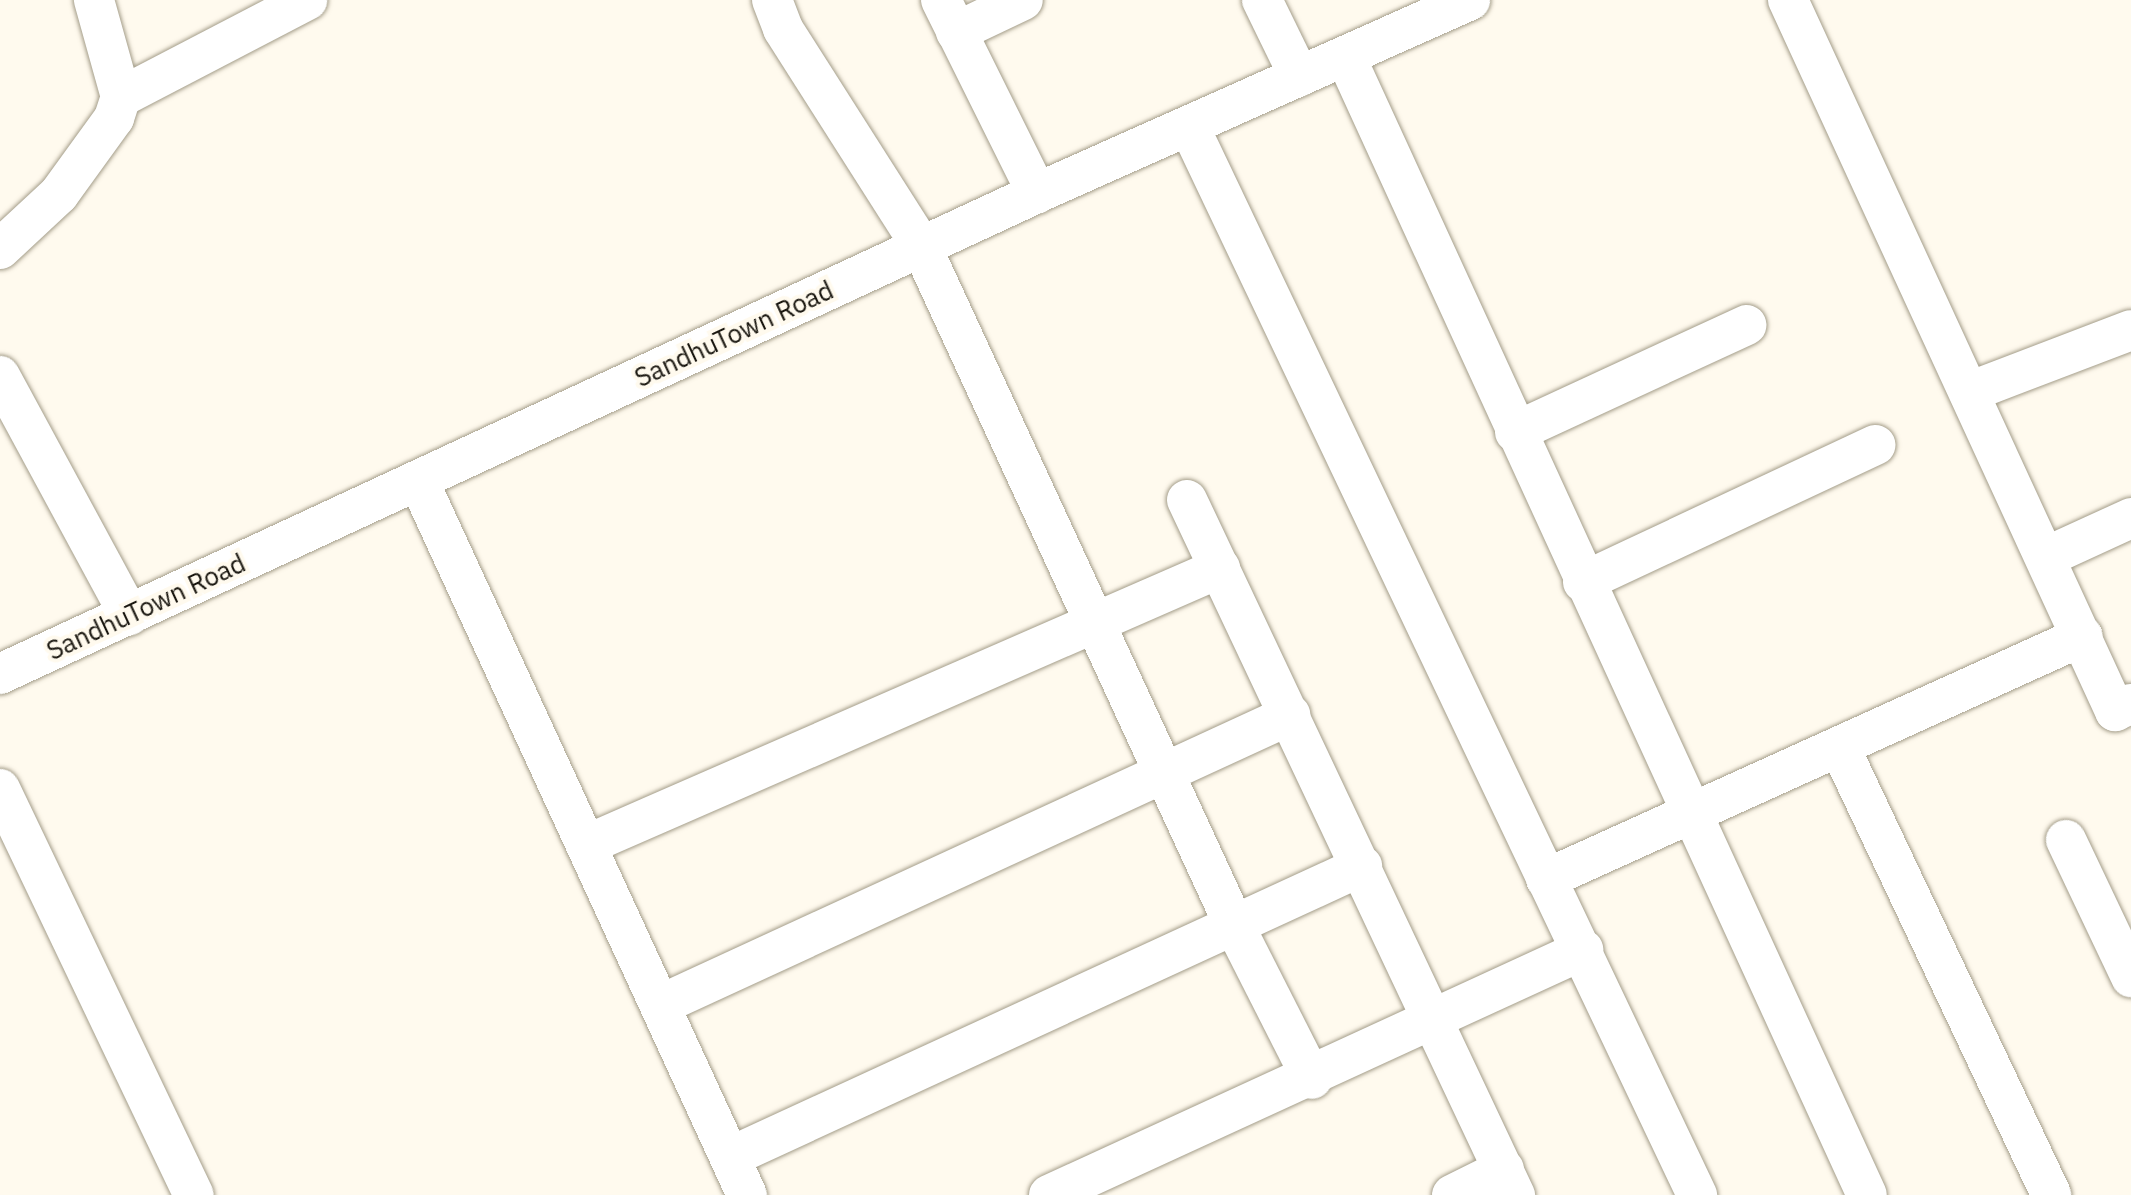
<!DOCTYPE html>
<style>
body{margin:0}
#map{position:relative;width:2131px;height:1195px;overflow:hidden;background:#fffaee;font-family:"IBM Plex Sans",sans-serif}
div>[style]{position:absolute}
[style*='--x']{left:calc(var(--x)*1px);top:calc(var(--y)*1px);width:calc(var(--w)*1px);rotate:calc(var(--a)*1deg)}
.roads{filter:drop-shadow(0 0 2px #a49d89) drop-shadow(0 0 2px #a49d89)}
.minor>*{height:40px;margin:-20px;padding:0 20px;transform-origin:20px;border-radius:20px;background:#fff}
span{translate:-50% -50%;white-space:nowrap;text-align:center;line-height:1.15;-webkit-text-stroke:8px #fffaee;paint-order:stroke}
.street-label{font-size:26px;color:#1a1710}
</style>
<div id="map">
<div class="roads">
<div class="minor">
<div style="--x:772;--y:0;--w:31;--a:69"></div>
<div style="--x:783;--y:29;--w:257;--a:57.5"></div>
<div style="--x:921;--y:246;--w:752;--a:65.24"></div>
<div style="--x:1236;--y:929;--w:168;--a:63.1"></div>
<div style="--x:941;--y:0;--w:216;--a:63.6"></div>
<div style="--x:1262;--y:0;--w:85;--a:64"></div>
<div style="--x:1788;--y:0;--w:783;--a:65.3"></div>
<div style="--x:2115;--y:711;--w:17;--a:-24"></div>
<div style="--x:956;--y:32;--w:74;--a:-25.5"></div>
<div style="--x:1347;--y:60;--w:1248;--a:65.39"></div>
<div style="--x:121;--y:97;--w:210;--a:-27.5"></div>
<div style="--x:1189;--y:126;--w:1184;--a:64.58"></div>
<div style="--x:0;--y:249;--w:81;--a:-43"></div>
<div style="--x:59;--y:194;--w:94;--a:-54.1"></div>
<div style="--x:114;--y:118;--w:22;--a:-72"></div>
<div style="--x:121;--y:97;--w:101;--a:-105.6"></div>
<div style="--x:0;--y:376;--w:272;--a:61.6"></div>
<div style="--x:1969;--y:392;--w:173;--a:-20.9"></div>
<div style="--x:1515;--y:432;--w:255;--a:-24.8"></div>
<div style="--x:419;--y:482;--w:785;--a:65.3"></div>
<div style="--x:1187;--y:500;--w:769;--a:64.74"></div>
<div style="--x:2046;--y:557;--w:94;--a:-24.6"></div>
<div style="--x:1583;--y:582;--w:323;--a:-25.1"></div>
<div style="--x:0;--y:674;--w:1143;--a:-24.88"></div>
<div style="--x:1037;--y:193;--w:474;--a:-24"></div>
<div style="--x:1841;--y:750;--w:492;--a:64.7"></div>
<div style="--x:0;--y:789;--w:450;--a:64.5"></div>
<div style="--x:2066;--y:840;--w:152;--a:64.6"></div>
<div style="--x:586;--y:845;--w:692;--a:-23.6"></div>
<div style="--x:1546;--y:879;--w:589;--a:-24.35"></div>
<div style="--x:660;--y:1005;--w:694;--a:-24.72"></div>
<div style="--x:730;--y:1157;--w:696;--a:-24.72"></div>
<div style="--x:1049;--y:1195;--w:588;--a:-24.65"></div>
<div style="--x:1452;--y:1195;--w:58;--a:-26.6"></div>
</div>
</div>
<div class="street-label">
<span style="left:734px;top:334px;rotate:-25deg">SandhuTown Road</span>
<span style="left:146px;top:607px;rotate:-25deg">SandhuTown Road</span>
</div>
</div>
